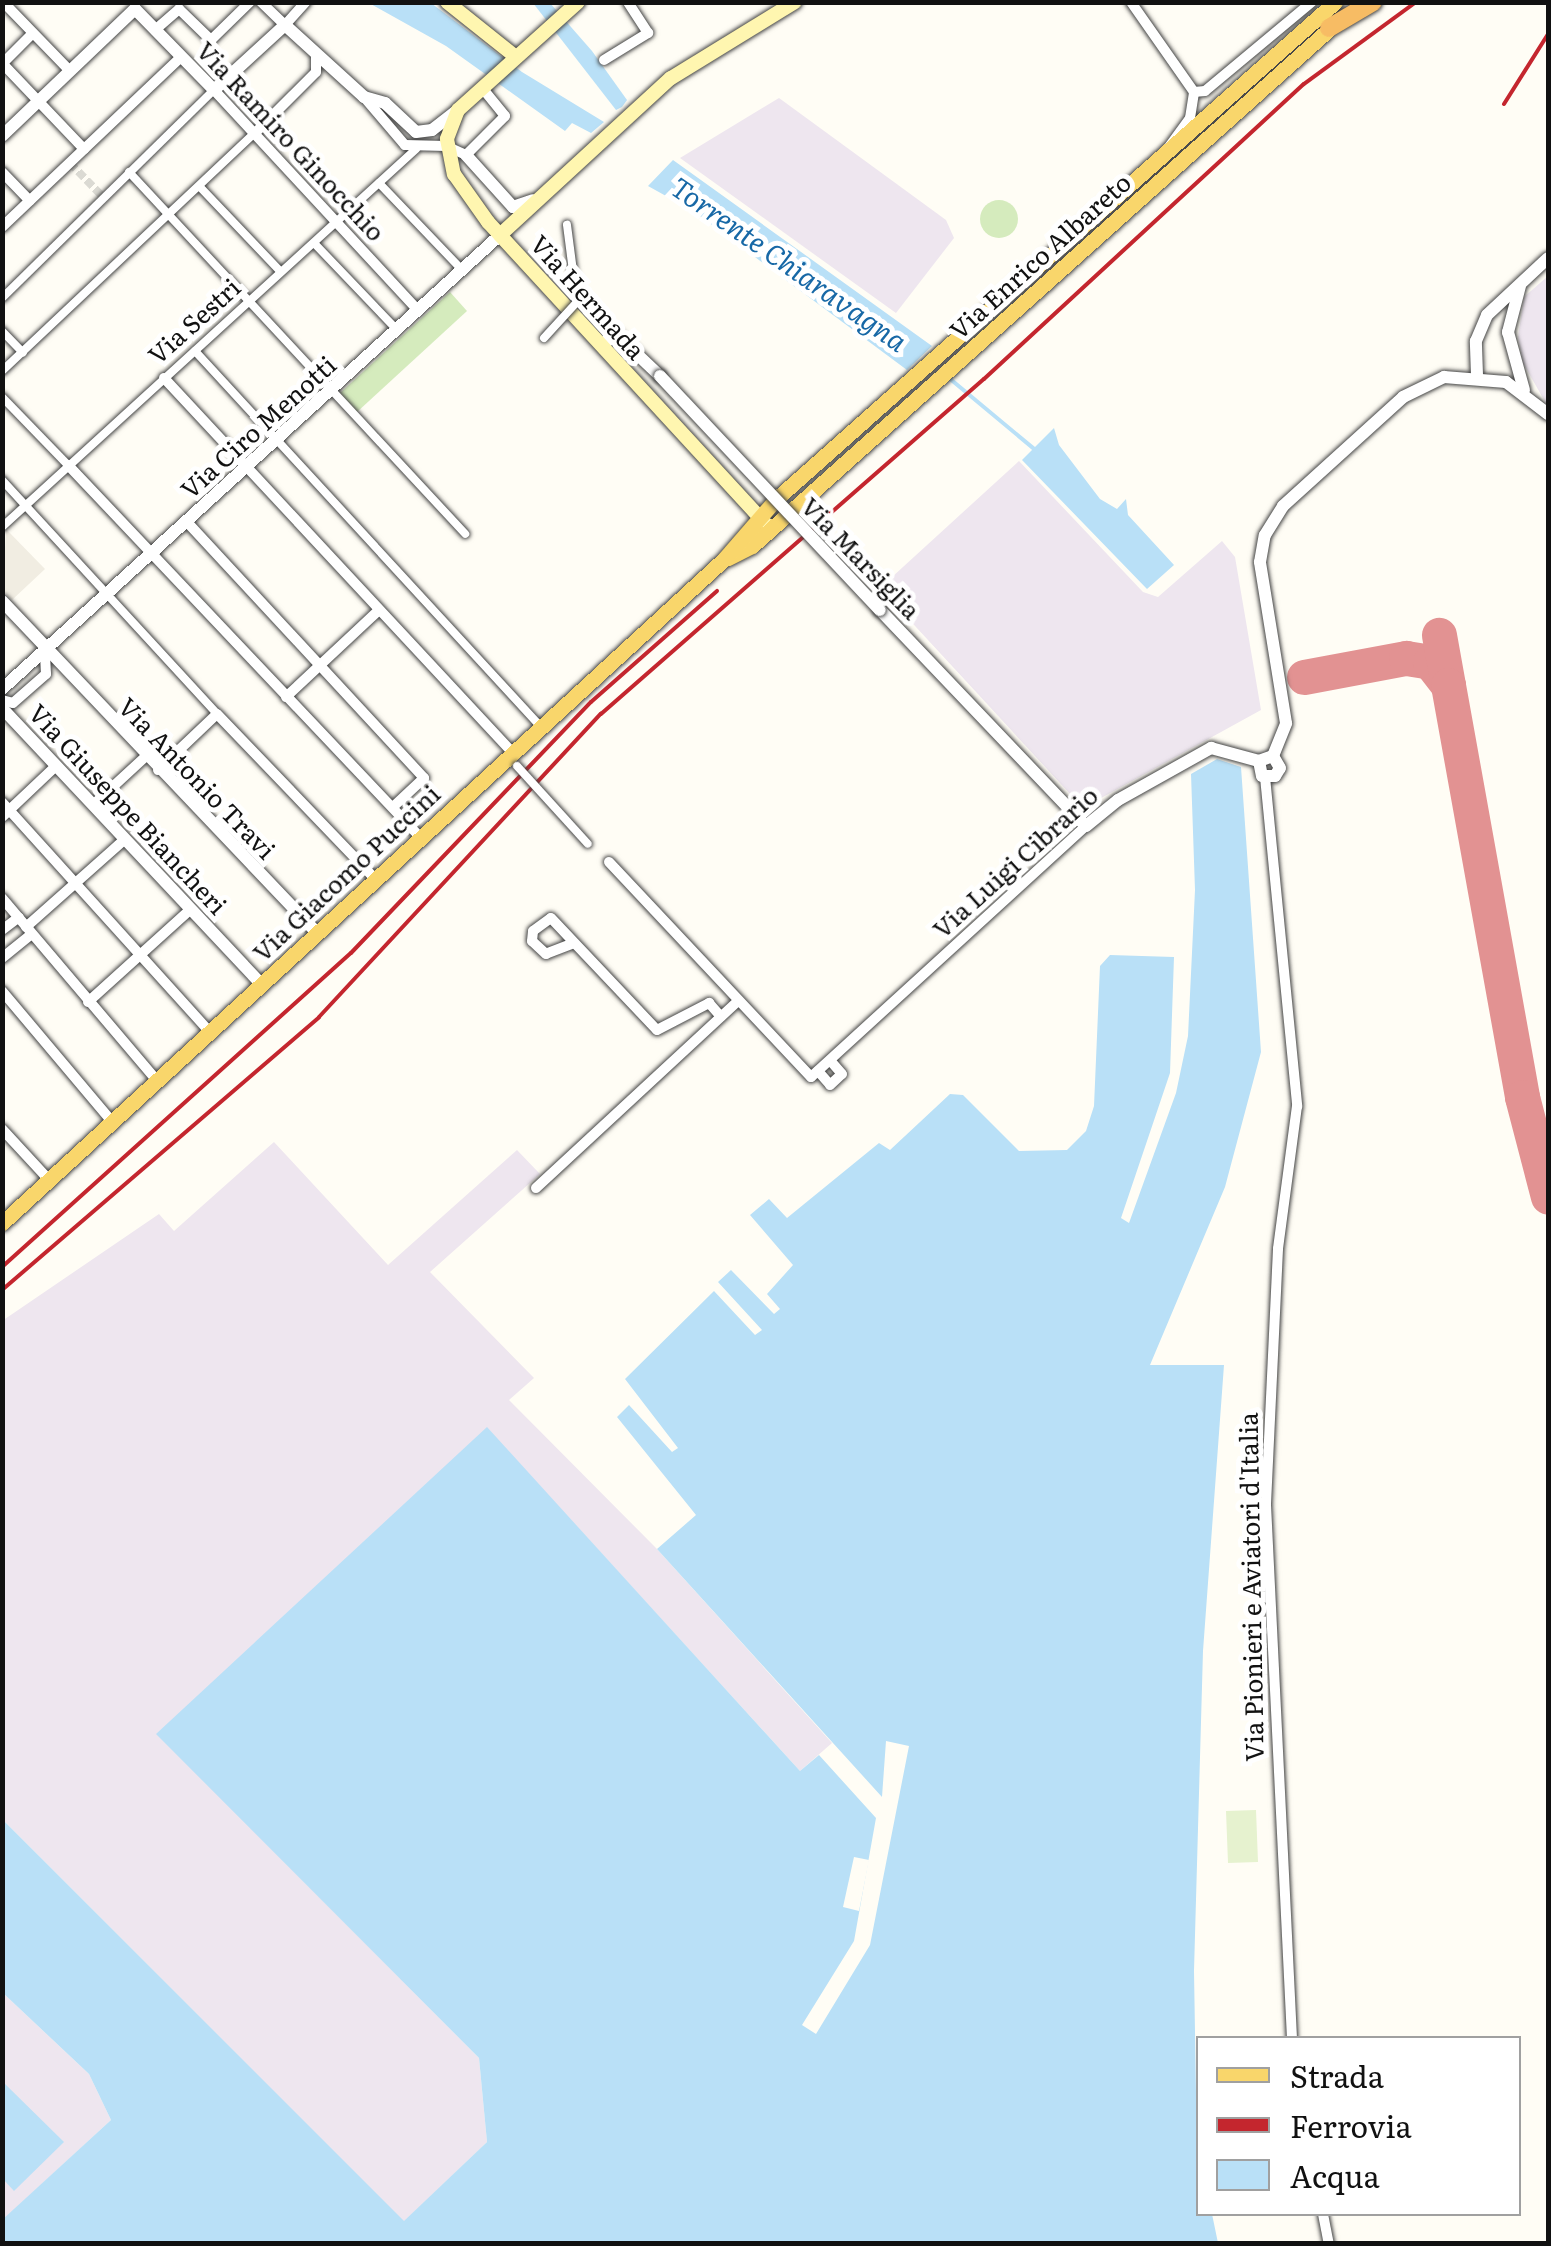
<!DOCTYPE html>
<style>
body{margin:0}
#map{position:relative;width:1551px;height:2246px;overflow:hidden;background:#fffdf5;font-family:Literata,serif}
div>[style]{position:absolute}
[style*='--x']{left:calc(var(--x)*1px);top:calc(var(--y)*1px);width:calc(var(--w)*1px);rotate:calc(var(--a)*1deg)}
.industrial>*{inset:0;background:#eee6ef}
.green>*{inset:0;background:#d5ebbd}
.round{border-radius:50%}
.pitch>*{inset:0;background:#e6f2cf}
.plaza>*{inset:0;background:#f1ede2}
.water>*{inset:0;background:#b9e0f7}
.pier>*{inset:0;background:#fffdf5}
.stream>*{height:4px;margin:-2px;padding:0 2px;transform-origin:2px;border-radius:2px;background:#b9e0f7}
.taxiway>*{height:35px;margin:-17.5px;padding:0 17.5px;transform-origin:17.5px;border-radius:17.5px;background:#e29292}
.pedestrian-tunnel>*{height:8px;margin-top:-4px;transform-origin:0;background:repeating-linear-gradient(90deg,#dbdad3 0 8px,transparent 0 12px)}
.roads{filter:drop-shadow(0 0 2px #444) drop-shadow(0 0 2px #444)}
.pedestrian>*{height:8px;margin:-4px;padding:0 4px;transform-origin:4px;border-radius:4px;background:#fff}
.minor>*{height:10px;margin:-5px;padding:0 5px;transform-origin:5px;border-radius:5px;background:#fff}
.tertiary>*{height:12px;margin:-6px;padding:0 6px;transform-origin:6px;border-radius:6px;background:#fff}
.secondary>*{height:14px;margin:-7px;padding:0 7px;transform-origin:7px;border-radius:7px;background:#fff6b0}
.primary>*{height:15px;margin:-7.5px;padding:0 7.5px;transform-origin:7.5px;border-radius:7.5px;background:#f9d66b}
.trunk>*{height:18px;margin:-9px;padding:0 9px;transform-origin:9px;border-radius:9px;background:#f7bc64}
.rail>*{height:4px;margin:-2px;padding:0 2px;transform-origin:2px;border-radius:2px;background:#c4262e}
.bridges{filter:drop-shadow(0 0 2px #444) drop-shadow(0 0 2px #444)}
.pedestrian-bridge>*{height:8px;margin:-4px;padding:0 4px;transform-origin:4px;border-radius:4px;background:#fff}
.tertiary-bridge>*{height:12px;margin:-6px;padding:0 6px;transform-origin:6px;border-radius:6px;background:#fff}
span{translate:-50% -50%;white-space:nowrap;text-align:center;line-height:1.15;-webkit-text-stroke:10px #fff;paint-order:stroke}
.street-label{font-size:25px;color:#111}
.water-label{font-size:28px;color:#1768a6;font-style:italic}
.frame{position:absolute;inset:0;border:5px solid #111;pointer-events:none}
.legend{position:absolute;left:1196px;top:2036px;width:325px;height:180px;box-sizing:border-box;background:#fff;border:2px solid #a0a0a0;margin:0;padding:12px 18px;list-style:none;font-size:30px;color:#111}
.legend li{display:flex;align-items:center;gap:20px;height:50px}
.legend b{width:50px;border:2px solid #a0a0a0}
</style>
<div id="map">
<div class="industrial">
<div style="clip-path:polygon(779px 98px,946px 220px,954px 238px,896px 313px,680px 158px)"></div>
<div style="clip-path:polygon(1548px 276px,1548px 407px,1523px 363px,1518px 337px,1524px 297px)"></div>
<div style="clip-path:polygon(1019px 461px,1143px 592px,1158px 597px,1222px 541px,1235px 557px,1261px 710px,1083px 808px,880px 588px)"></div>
<div style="clip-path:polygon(274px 1142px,388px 1265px,517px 1150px,540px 1174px,430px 1272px,534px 1378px,509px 1400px,657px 1549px,832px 1743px,800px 1771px,487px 1428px,157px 1734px,479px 2058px,487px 2142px,404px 2222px,3px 1820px,2px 1321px,159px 1214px,174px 1231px)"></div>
<div style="clip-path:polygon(3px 1993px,89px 2074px,111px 2120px,3px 2220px)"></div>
</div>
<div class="green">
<div class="round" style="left:980px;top:200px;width:38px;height:38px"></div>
<div style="clip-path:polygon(450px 292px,467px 311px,357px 412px,340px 393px)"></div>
</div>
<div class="pitch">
<div style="clip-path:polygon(1256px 1810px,1258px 1862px,1228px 1863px,1226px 1811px)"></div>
</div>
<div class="plaza">
<div style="clip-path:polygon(6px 529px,45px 569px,12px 600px,3px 591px)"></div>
</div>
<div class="water">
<div style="clip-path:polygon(369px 3px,431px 3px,522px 72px,604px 122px,591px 133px,572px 123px,565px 131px,446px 46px)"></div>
<div style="clip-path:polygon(533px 3px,550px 3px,592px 51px,627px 100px,622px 107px,616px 110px)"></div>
<div style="clip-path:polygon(673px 160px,932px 346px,907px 370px,693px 211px,648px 186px)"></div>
<div style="clip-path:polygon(1054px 428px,1059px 445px,1100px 499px,1117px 509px,1126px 499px,1128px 515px,1174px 565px,1147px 589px,1022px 460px)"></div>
<div style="clip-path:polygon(1217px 759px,1241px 767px,1261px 1052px,1225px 1187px,1150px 1365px,1224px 1365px,1203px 1651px,1194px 1971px,1198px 2214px,1212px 2214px,1218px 2243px,3px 2244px,2px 2220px,111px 2120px,89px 2074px,3px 1993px,3px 1820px,404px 2221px,487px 2142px,479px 2058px,156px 1734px,487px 1427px,800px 1771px,819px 1755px,876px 1818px,854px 1941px,802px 2025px,816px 2034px,870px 1945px,909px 1746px,886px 1741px,882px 1797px,657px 1549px,696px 1515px,617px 1417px,629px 1405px,672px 1452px,678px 1448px,625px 1379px,714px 1291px,755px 1335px,762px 1330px,718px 1282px,731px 1270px,774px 1314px,780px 1309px,767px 1294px,793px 1265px,750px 1215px,769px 1199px,787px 1218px,879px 1143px,890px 1150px,950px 1094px,963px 1095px,1019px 1151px,1067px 1150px,1086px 1131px,1094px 1106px,1100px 966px,1110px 955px,1174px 957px,1170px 1073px,1121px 1218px,1129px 1223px,1176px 1093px,1188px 1036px,1195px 890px,1191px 774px)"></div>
<div style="clip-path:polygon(2px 2081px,64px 2142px,14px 2191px,3px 2179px)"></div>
</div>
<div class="pier">
<div style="clip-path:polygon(854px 1857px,869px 1860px,859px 1911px,843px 1907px)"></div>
</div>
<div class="stream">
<div style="--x:949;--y:378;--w:117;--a:39.8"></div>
</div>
<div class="taxiway">
<div style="--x:1304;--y:677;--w:104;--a:-10.6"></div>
<div style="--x:1406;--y:658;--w:24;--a:9"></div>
<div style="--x:1430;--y:662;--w:29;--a:52"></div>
<div style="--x:1448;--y:685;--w:51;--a:-100.2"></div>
<div style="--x:1448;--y:685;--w:419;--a:79.8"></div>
<div style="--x:1522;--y:1097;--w:103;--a:75.4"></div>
</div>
<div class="pedestrian-tunnel">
<div style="--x:70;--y:163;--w:47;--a:45.9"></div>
</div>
<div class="roads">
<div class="pedestrian">
<div style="--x:129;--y:172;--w:494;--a:47.1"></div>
<div style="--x:379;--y:183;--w:120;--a:46.3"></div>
<div style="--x:200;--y:187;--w:117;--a:46.4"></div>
<div style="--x:314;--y:243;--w:120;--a:46.3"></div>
<div style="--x:2;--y:298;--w:297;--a:-44.5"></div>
<div style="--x:2;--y:331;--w:30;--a:46"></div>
<div style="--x:195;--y:351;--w:511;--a:47.38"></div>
<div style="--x:2;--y:371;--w:347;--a:-43.3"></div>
<div style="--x:2;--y:397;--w:95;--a:45.9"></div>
<div style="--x:2;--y:480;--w:318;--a:47.4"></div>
<div style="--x:2;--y:527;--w:561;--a:-42.4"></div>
</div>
<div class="minor">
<div style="--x:261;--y:2;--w:33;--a:44"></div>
<div style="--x:285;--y:25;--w:31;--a:-48"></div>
<div style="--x:1131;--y:2;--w:110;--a:55"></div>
<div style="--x:1194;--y:92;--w:11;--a:-5"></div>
<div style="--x:1205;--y:91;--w:139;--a:-39.8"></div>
<div style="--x:9;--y:8;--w:88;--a:45.9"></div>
<div style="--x:155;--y:30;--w:32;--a:-41"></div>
<div style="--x:179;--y:9;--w:45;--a:44.1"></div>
<div style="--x:211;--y:40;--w:54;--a:-44.3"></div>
<div style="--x:604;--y:60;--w:52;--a:-31.5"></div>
<div style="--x:648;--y:33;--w:37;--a:-123"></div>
<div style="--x:2;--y:63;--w:119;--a:46.4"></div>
<div style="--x:3;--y:63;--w:42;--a:-45"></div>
<div style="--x:214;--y:90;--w:301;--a:47.2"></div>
<div style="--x:364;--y:97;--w:63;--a:49.5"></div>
<div style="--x:405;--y:145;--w:41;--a:1.4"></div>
<div style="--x:446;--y:146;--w:22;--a:24"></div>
<div style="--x:466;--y:155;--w:55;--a:-45"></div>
<div style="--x:505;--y:116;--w:36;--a:-129"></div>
<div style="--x:255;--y:133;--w:86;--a:-45"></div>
<div style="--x:316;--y:72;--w:16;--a:-90"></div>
<div style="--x:1169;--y:147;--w:36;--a:-54"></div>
<div style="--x:1190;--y:118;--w:26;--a:-81"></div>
<div style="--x:2;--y:172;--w:40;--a:46"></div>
<div style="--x:2;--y:227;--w:247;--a:-43.5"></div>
<div style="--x:164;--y:378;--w:512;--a:47.06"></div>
<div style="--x:68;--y:465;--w:514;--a:46.58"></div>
<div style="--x:187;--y:522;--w:349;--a:47.2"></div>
<div style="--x:424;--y:778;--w:42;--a:136.9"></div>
<div style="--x:286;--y:697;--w:127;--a:-43.1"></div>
<div style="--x:2;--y:700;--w:11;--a:15"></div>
<div style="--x:13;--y:703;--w:44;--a:-41.3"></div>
<div style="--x:46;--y:674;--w:22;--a:-93"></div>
<div style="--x:158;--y:770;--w:81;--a:-43.5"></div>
<div style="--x:217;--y:714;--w:230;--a:46.2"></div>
<div style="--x:1265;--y:777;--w:331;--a:84.4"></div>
<div style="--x:1297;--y:1106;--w:144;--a:97.6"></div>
<div style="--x:1278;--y:1249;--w:256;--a:92.7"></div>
<div style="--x:1266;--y:1505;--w:534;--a:87.21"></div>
<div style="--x:2;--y:802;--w:312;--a:47.9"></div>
<div style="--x:93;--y:805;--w:71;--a:-42.7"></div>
<div style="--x:2;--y:817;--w:74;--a:-43.4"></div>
<div style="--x:609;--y:862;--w:295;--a:46.8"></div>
<div style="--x:811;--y:1077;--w:372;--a:-42.4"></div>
<div style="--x:2;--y:898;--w:241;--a:49.7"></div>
<div style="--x:26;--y:927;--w:132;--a:-41.6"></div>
<div style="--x:2;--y:930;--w:21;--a:-37"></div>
<div style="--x:574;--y:943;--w:30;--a:159"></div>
<div style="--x:546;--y:954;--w:19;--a:-137"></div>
<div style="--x:532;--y:941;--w:10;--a:-84"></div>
<div style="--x:533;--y:931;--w:22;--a:-36"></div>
<div style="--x:551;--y:918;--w:154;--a:46.6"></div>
<div style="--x:657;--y:1030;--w:59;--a:-27.4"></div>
<div style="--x:709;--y:1003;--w:18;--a:49"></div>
<div style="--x:2;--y:958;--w:36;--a:-39"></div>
<div style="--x:2;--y:991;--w:172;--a:49.9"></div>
<div style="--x:88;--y:1002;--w:139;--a:-42.1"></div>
<div style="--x:818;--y:1071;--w:18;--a:49"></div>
<div style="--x:830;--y:1085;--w:16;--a:-43"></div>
<div style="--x:842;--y:1074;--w:18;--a:-131"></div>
<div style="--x:2;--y:1129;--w:71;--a:47.3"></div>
<div style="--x:536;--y:1188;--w:274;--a:-42.8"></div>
<div style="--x:1323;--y:2214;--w:31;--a:79"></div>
</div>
<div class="tertiary">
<div style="--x:2;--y:136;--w:184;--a:-43.7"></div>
<div style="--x:135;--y:9;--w:113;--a:45.7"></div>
<div style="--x:214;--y:90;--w:96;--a:-42.5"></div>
<div style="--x:285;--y:25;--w:107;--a:42.3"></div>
<div style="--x:364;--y:97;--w:22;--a:16"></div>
<div style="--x:385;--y:103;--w:42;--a:43.1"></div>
<div style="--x:416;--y:132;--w:16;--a:-7"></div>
<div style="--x:432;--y:130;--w:33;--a:-38"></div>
<div style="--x:466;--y:155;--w:70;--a:47.9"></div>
<div style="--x:513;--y:207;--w:21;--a:-19"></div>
<div style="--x:1520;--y:286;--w:48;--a:104.6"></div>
<div style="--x:1508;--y:332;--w:60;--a:74.6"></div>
<div style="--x:600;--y:344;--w:20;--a:-24"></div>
<div style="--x:618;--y:336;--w:58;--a:43.6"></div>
<div style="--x:1477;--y:375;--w:34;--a:-92"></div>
<div style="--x:1476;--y:341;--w:28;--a:-67"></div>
<div style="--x:1487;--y:315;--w:83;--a:-43.1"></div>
<div style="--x:2;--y:601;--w:459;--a:46.5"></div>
<div style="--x:880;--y:610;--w:298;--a:46.4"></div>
<div style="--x:1086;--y:826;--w:41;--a:-39.1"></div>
<div style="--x:1118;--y:800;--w:107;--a:-29.2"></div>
<div style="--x:1211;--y:748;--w:50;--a:15.2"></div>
<div style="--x:2;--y:689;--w:674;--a:-42.35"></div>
<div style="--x:2;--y:708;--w:380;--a:46.8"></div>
<div style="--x:1259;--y:761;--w:15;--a:-20"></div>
<div style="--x:1273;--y:756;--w:35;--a:-68"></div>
<div style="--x:1286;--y:723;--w:163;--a:-99.2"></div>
<div style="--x:1260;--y:562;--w:27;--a:-80"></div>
<div style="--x:1265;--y:535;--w:34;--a:-58"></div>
<div style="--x:1283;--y:506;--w:162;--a:-42.2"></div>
<div style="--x:1403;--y:397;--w:46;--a:-26"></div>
<div style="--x:1444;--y:377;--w:62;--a:4.6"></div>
<div style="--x:1506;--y:382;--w:53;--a:37.3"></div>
<div style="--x:1259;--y:761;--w:15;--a:79"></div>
<div style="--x:1262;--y:776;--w:13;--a:0"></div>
<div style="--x:1275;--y:776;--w:9;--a:-58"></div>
<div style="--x:1280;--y:768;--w:14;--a:-120"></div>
</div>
<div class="secondary">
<div style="--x:447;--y:2;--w:88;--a:38.6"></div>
<div style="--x:578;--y:2;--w:161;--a:138"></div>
<div style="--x:458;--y:110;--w:31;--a:111"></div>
<div style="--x:447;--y:139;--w:36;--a:79"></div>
<div style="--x:454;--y:174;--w:59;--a:54.7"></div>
<div style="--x:488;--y:222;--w:410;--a:47.4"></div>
<div style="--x:500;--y:235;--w:232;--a:-42.6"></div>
<div style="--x:671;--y:78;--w:145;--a:-31.5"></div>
</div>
<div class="primary">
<div style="--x:728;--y:558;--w:27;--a:-27"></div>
<div style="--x:752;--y:546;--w:785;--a:-41.85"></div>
<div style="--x:2;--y:1223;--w:981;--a:-42.6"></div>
<div style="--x:724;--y:559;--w:79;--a:-49.1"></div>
<div style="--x:776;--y:499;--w:748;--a:-41.64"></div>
</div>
<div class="trunk">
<div style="--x:1329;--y:28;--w:51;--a:-30.6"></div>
</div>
</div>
<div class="rail">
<div style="--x:1504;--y:104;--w:83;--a:-57.8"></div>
<div style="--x:2;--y:1267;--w:469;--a:-42"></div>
<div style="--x:351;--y:953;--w:347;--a:-46.3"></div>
<div style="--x:591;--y:702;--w:168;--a:-41.4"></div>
<div style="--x:2;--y:1290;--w:418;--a:-40.7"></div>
<div style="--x:319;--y:1017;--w:414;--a:-47.1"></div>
<div style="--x:601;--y:714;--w:509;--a:-41.18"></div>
<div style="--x:984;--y:379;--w:435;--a:-42.7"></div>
<div style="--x:1304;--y:84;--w:139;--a:-36.2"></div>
</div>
<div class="bridges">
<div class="pedestrian-bridge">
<div style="--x:544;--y:338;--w:49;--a:-47.5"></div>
<div style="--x:577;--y:302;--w:78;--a:-97.4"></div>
<div style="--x:517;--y:766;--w:105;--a:47.7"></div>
</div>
<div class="tertiary-bridge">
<div style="--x:660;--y:376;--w:321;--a:46.8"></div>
</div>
</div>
<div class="street-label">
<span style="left:291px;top:141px;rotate:47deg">Via Ramiro Ginocchio</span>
<span style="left:1040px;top:256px;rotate:-42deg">Via Enrico Albareto</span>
<span style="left:588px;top:297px;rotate:48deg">Via Hermada</span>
<span style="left:194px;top:321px;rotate:-42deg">Via Sestri</span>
<span style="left:258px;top:427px;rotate:-42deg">Via Ciro Menotti</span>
<span style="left:861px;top:558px;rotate:46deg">Via Marsiglia</span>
<span style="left:197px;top:778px;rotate:46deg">Via Antonio Travi</span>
<span style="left:128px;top:809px;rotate:47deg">Via Giuseppe Biancheri</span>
<span style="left:1015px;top:862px;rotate:-42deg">Via Luigi Cibrario</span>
<span style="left:346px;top:873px;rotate:-43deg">Via Giacomo Puccini</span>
<span style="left:1251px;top:1587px;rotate:-91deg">Via Pionieri e Aviatori d'Italia</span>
</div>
<div class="water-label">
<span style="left:790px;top:263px;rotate:35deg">Torrente Chiaravagna</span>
</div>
<div class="frame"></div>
<ul class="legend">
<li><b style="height:12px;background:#f9d66b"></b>Strada</li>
<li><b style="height:12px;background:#c4262e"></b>Ferrovia</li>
<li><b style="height:28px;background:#b9e0f7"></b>Acqua</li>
</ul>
</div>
